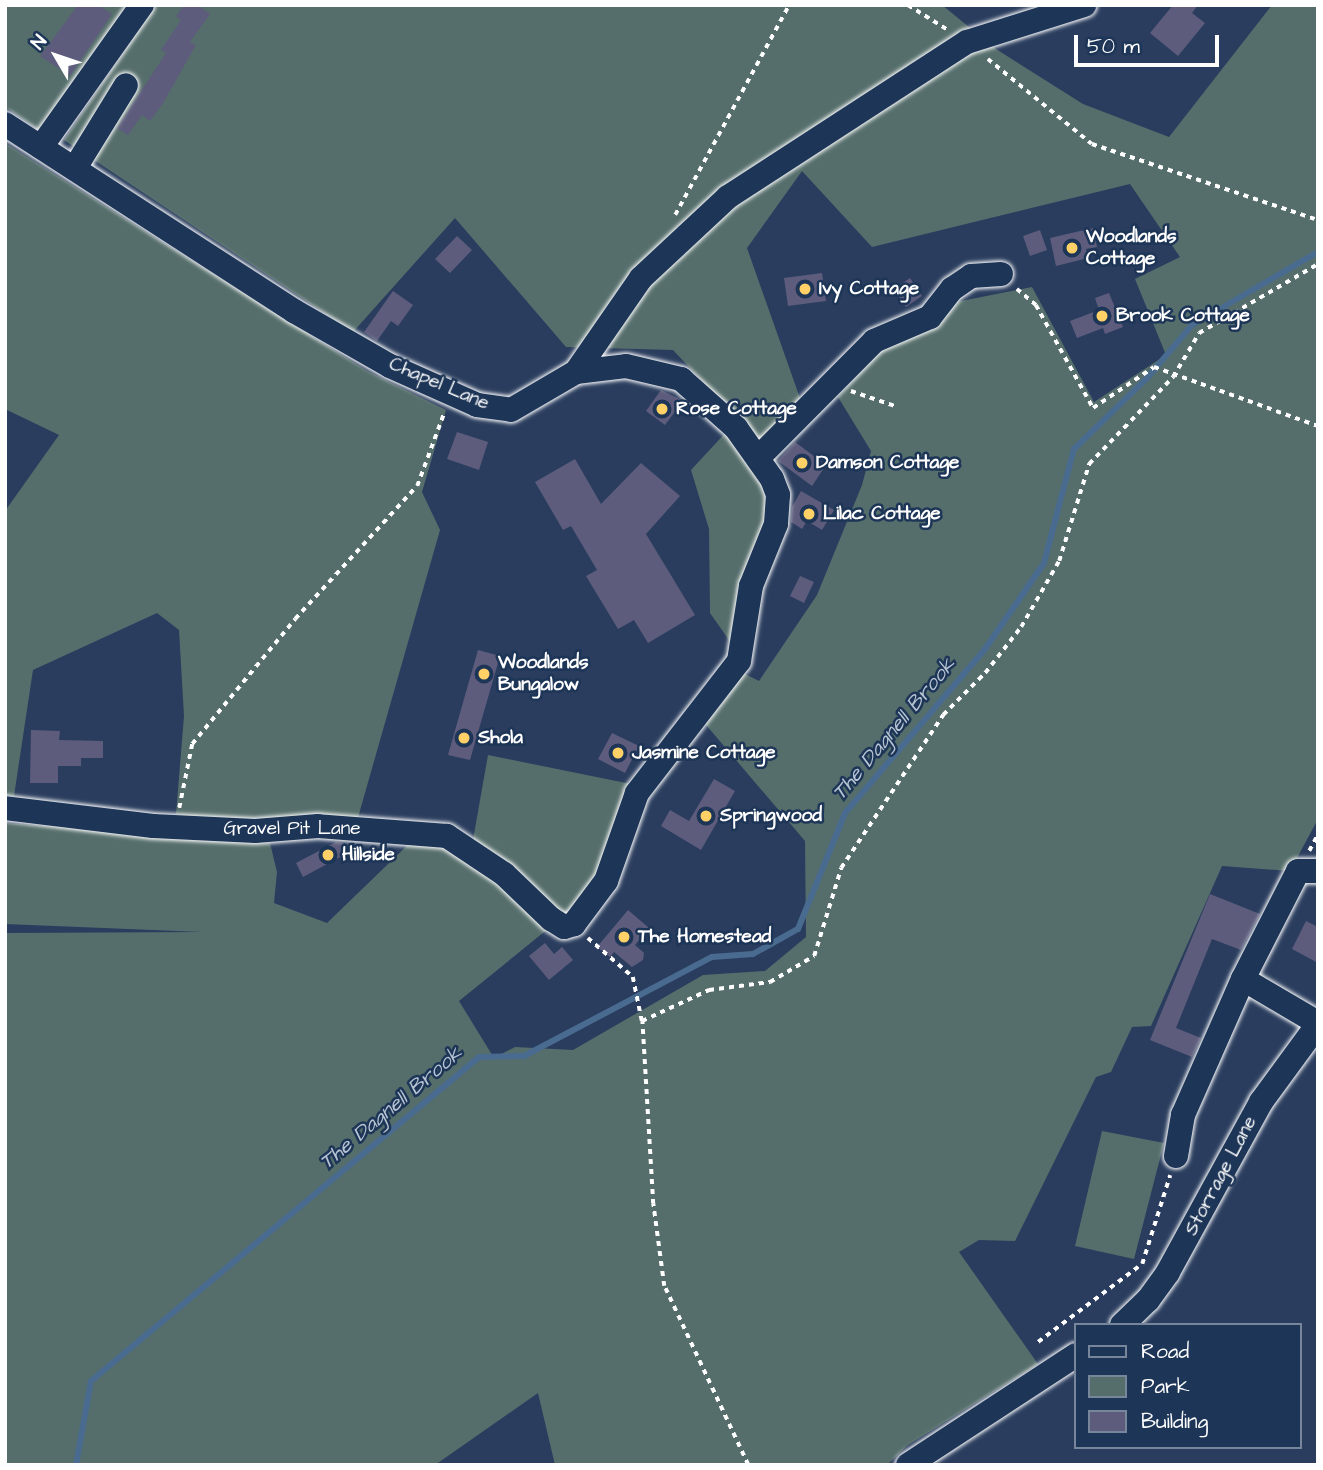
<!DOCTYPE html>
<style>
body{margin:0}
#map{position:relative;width:1323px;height:1470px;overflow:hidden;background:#2a3d5e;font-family:"Architects Daughter",sans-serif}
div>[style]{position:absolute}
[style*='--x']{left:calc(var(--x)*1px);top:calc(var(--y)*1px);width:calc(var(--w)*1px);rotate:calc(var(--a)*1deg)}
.green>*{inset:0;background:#556e6b}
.stream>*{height:6px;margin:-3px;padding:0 3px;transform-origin:3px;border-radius:3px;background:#4a6b90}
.building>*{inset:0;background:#5d5c7c}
.path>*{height:3.5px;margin-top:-1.75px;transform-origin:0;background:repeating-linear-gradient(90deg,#fff 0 5px,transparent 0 10px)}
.roads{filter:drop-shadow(0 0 2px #fff) drop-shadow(0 0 2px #fff)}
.minor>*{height:24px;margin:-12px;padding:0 12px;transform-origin:12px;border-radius:12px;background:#1d3557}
.dots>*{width:19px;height:19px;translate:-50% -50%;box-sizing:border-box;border:4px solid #1d3557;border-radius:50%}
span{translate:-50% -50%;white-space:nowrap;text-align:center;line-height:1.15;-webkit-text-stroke:5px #1d3557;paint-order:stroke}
.poi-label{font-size:19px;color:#fff;font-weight:700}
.left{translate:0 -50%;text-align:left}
.street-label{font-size:19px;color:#fff}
.water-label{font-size:21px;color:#b7c4d3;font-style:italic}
.frame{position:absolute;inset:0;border:7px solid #fff;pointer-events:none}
.legend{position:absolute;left:1074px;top:1323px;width:228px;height:126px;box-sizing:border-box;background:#1d3557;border:2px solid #77869a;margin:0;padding:9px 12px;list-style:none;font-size:21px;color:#fff}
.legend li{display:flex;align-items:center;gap:14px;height:35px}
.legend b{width:35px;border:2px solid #77869a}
.north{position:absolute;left:21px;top:21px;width:70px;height:70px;-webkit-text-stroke:5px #1d3557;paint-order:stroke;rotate:309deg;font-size:19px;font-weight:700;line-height:28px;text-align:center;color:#fff}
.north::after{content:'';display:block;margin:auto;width:24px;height:32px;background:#fff;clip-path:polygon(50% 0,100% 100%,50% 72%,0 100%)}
.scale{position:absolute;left:1074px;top:35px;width:145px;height:32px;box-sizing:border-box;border:4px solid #fff;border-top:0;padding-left:9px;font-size:21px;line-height:24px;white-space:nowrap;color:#fff;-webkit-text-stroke:5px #1d3557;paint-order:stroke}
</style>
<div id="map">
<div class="green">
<div style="clip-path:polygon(5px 5px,129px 5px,39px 130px,5px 107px)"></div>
<div style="clip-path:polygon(156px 5px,942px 5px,996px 49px,1083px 104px,1169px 137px,1272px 5px,1318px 5px,1318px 819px,1290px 871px,1222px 866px,1151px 1026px,1132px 1027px,1111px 1072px,1096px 1077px,1015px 1241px,979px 1240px,959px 1252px,1038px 1364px,908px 1445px,887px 1465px,555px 1465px,538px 1393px,435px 1465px,5px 1465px,5px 933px,202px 932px,5px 924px,5px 823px,270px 843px,277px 872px,274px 903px,327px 923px,416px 837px,465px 853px,549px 928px,459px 1001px,494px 1058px,515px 1047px,573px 1050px,703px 975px,765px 971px,806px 937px,805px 841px,701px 719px,743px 673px,759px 681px,817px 595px,862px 485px,871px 451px,838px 397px,878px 354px,956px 302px,1032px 287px,1094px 402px,1166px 355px,1135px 279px,1180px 257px,1130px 184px,872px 247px,802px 171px,747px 248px,801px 401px,761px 443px,673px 350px,566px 347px,455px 218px,353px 332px,64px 140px)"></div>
<div style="clip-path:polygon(5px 143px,367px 371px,446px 410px,422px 492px,440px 530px,357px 821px,238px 823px,176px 814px,184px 716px,179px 630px,157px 613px,33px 670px,14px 796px,5px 795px,5px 511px,59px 435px,5px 409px)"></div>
<div style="clip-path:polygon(727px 431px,772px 492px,736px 650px,710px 613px,709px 529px,691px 470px)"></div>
<div style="clip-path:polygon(488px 755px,631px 784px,602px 875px,565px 918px,473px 840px)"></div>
<div style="clip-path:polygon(1102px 1131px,1164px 1143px,1134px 1259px,1075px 1246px)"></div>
</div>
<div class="stream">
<div style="--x:76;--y:1465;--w:85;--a:-79.9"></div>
<div style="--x:91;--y:1381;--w:505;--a:-39.86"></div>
<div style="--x:479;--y:1057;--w:45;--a:-1.3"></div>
<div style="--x:524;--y:1056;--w:212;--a:-27.8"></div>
<div style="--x:712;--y:957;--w:41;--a:-4.2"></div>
<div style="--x:753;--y:954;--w:51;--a:-29.1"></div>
<div style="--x:798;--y:929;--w:125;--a:-67.9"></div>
<div style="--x:845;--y:813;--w:216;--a:-49.5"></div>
<div style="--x:985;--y:649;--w:104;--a:-55.5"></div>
<div style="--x:1044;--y:563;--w:118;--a:-75.3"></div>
<div style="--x:1074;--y:449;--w:103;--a:-44.2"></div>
<div style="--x:1148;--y:377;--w:68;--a:-49.8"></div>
<div style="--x:1192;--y:325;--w:146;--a:-30.1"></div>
</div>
<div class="building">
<div style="clip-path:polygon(78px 5px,98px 5px,112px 14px,70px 76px,40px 56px)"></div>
<div style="clip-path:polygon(184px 5px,197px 5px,210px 14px,190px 42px,196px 45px,163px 103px,150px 121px,142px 115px,128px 135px,117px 128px,166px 53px,161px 50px,181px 20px,176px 16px)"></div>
<div style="clip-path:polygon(1173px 5px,1198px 5px,1192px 13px,1205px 23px,1178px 56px,1150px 33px)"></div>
<div style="clip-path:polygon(1093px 228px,1097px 247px,1086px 249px,1088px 258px,1056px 266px,1050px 238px)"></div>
<div style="clip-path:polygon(1040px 230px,1047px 250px,1030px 256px,1023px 236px)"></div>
<div style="clip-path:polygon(457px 236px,472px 250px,450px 273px,435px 259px)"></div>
<div style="clip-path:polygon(822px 273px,826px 301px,788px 306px,784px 278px)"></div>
<div style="clip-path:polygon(910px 278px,922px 296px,906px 307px,894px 289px)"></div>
<div style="clip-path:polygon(393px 291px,413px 305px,398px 326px,391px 321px,377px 341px,364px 332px)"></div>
<div style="clip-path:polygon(1109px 293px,1123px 327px,1105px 334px,1103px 328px,1077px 338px,1070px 321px,1099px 310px,1095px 298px)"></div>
<div style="clip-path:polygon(661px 390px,683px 401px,665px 425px,646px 411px)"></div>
<div style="clip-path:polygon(457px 432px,488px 442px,479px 470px,447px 459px)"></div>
<div style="clip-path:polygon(795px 442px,826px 465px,812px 486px,778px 461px)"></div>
<div style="clip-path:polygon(575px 459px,601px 504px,641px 463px,680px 496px,646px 534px,695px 615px,648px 643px,634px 620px,618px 629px,586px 576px,597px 570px,571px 526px,563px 530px,535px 482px)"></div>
<div style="clip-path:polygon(801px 491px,834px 510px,822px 530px,807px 521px,802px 529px,791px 522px,792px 507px)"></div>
<div style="clip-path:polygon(800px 576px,814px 582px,804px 603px,790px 596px)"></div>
<div style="clip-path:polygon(478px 650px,500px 656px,470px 760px,448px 755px)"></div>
<div style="clip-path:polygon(31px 730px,60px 731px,59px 740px,103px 741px,103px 758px,81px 758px,81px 766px,58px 766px,58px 783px,30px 783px)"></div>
<div style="clip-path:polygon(612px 733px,639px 746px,625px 773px,598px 759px)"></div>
<div style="clip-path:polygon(714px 779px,735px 791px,701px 850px,661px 826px,670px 810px,689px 821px)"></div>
<div style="clip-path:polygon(336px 842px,359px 847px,303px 877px,296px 863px)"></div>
<div style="clip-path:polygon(1210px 894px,1260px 914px,1241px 950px,1212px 939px,1176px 1028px,1201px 1038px,1192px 1057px,1150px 1040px)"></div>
<div style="clip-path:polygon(628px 910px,649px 928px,635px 945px,644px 953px,643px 960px,632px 967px,614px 952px,610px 957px,597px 947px)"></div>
<div style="clip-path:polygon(1306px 921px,1318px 927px,1318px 963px,1292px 949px)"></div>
<div style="clip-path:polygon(545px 943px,554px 954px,562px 947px,573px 960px,549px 980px,529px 956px)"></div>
</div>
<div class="path">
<div style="--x:908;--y:5;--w:47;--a:32"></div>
<div style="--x:988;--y:59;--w:134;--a:39.3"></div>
<div style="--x:1092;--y:144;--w:238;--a:18.6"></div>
<div style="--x:675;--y:215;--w:239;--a:-61.5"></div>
<div style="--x:1017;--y:289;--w:25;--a:40"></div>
<div style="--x:1036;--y:305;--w:118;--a:61"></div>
<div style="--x:1093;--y:408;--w:73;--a:-33.9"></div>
<div style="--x:1154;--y:367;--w:174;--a:19.8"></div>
<div style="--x:851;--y:391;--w:46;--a:18.8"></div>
<div style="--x:179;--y:808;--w:65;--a:-78.5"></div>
<div style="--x:192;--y:744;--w:162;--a:-50.5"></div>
<div style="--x:295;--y:619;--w:180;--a:-47.5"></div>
<div style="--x:417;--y:486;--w:78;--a:-69.7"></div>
<div style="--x:1309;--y:851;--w:19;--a:-62"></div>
<div style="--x:588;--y:938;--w:60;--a:40.9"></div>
<div style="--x:633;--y:977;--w:45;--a:78.4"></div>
<div style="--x:1038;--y:1342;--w:130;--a:-36.9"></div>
<div style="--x:1142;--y:1264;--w:93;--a:-72.5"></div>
<div style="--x:748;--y:1465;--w:198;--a:-115.1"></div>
<div style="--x:664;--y:1286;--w:83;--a:-97.6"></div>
<div style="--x:653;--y:1204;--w:183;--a:-93.4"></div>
<div style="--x:642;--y:1021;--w:74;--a:-24.8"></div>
<div style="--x:709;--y:990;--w:62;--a:-7.5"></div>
<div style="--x:770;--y:982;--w:51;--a:-30.6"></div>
<div style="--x:814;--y:956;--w:92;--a:-72.9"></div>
<div style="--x:841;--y:868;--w:184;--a:-56.3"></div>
<div style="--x:943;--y:715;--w:59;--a:-45"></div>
<div style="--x:985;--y:673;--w:58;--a:-52"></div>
<div style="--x:1021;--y:627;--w:76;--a:-60.1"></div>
<div style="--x:1059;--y:561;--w:102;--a:-72.8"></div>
<div style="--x:1089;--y:464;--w:121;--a:-46"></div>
<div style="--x:1173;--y:377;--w:51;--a:-59.4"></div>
<div style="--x:1199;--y:333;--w:138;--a:-30.1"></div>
</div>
<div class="roads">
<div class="minor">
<div style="--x:5;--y:124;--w:344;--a:32.9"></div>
<div style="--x:294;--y:311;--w:111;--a:29.8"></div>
<div style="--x:390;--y:366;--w:95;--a:24.1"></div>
<div style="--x:477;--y:405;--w:34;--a:8"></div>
<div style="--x:511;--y:410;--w:75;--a:-30.3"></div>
<div style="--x:576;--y:372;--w:50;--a:-6.8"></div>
<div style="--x:626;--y:366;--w:57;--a:13.3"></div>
<div style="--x:681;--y:379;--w:74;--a:41.7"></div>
<div style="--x:736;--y:428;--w:62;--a:54.8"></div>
<div style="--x:772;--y:479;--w:17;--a:69"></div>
<div style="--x:778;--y:495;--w:29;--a:94"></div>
<div style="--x:776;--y:524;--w:67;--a:112"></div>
<div style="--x:751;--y:586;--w:76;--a:99.1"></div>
<div style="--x:739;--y:661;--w:167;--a:127.7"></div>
<div style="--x:637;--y:793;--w:93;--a:109.4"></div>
<div style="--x:606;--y:881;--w:54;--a:126.7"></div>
<div style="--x:574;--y:924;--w:10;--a:163"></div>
<div style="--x:564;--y:927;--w:15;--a:-148"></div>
<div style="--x:551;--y:919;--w:65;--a:-136.2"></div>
<div style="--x:504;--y:874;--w:69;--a:-146.3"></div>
<div style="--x:447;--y:836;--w:129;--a:-175.6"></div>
<div style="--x:318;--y:826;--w:63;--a:175.5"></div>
<div style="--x:255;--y:831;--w:102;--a:-177.2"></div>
<div style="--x:153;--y:826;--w:149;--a:-173.1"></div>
<div style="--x:41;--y:147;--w:174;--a:-54.6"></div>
<div style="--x:75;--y:168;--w:97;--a:-58.4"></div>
<div style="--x:576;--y:372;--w:114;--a:-55.3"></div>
<div style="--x:641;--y:278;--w:119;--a:-43"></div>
<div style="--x:728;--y:197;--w:285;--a:-33"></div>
<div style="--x:967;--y:42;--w:123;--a:-17.5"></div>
<div style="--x:758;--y:458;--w:165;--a:-45.2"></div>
<div style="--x:874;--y:341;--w:61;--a:-23.2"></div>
<div style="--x:930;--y:317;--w:36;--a:-52"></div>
<div style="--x:952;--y:289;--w:23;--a:-34"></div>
<div style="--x:971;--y:276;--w:30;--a:-4"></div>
<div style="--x:1243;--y:979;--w:121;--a:-63"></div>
<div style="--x:1298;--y:871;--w:20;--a:0"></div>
<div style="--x:1176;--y:1156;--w:42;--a:-80.3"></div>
<div style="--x:1183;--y:1115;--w:149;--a:-66.2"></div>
<div style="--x:1243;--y:979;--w:87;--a:30.4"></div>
<div style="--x:1122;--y:1325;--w:36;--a:-44"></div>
<div style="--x:1148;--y:1300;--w:34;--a:-54"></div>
<div style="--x:1168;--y:1272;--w:194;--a:-61.3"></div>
<div style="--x:1261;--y:1102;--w:97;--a:-53.8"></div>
<div style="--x:908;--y:1465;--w:201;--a:-33.2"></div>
</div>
</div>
<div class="dots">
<div style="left:1072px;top:248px;background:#ffd166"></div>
<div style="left:805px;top:289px;background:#ffd166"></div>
<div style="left:1102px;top:316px;background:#ffd166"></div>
<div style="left:662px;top:409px;background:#ffd166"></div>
<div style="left:802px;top:463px;background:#ffd166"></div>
<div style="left:809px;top:514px;background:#ffd166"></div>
<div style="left:484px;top:674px;background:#ffd166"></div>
<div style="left:464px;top:738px;background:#ffd166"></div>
<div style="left:618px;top:753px;background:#ffd166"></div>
<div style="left:706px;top:816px;background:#ffd166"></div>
<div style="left:328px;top:855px;background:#ffd166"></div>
<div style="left:624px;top:937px;background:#ffd166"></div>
</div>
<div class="poi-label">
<span class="left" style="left:1086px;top:248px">Woodlands<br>Cottage</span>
<span class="left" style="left:819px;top:289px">Ivy Cottage</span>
<span class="left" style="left:1116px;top:316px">Brook Cottage</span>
<span class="left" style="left:676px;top:409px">Rose Cottage</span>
<span class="left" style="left:816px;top:463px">Damson Cottage</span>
<span class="left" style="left:823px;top:514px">Lilac Cottage</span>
<span class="left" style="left:498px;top:674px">Woodlands<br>Bungalow</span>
<span class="left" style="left:478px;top:738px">Shola</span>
<span class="left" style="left:632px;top:753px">Jasmine Cottage</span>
<span class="left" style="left:720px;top:816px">Springwood</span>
<span class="left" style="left:342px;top:855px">Hillside</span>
<span class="left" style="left:638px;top:937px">The Homestead</span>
</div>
<div class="street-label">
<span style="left:439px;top:384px;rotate:23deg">Chapel Lane</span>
<span style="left:292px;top:829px">Gravel Pit Lane</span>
<span style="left:1221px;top:1176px;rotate:-62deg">Storrage Lane</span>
</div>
<div class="water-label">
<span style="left:894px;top:729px;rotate:-50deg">The Dagnell Brook</span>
<span style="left:391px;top:1108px;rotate:-40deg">The Dagnell Brook</span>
</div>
<div class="frame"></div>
<ul class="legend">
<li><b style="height:9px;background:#1d3557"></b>Road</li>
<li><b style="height:19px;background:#556e6b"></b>Park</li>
<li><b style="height:19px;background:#5d5c7c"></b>Building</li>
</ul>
<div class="north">N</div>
<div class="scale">50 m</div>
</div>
